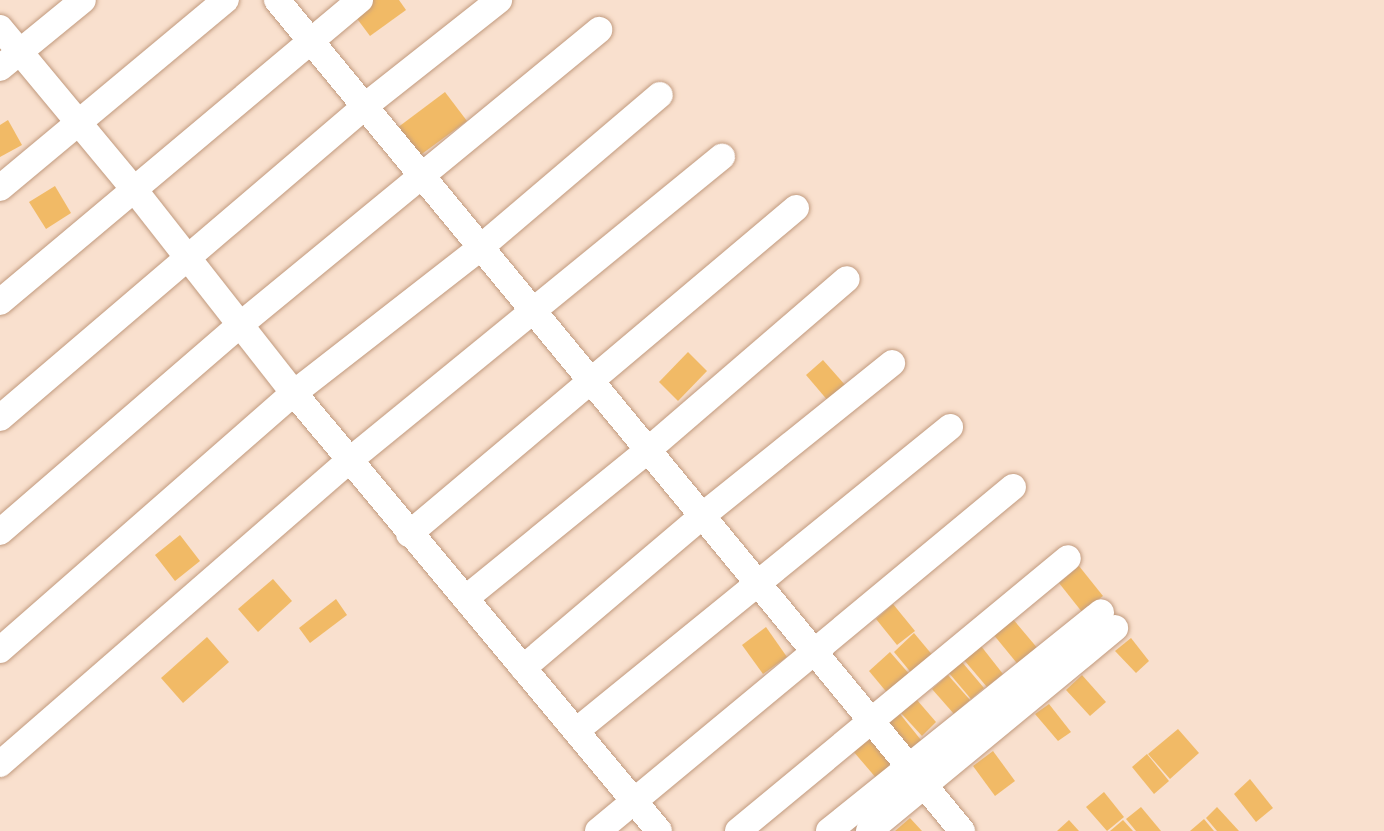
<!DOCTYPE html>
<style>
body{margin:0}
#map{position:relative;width:1384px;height:831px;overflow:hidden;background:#f9e0ce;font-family:Raleway,sans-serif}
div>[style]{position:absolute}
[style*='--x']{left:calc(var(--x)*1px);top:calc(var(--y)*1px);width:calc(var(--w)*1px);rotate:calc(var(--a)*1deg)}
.building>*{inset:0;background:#f1ba66}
.roads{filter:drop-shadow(0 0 2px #c19a7e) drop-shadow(0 0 2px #c19a7e)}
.minor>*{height:26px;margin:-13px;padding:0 13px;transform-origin:13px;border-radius:13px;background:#fff}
span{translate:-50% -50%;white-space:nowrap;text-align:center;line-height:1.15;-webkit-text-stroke:5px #fff;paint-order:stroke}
</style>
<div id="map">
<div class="building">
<div style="clip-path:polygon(369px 0,399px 0,406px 10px,370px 36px,352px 12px)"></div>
<div style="clip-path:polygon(445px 92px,467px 121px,419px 156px,397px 128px)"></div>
<div style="clip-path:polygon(8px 120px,22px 145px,0 157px,0 125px)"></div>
<div style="clip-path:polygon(55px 186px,71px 213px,46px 229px,29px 202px)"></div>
<div style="clip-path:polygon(688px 352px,707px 371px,678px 401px,659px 382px)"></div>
<div style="clip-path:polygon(823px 360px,846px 386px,829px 402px,806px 375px)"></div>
<div style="clip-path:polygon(180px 535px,200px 561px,175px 581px,155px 555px)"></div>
<div style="clip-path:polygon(1079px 566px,1103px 596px,1082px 612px,1059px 583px)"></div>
<div style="clip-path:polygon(273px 579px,292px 601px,258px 632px,238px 609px)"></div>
<div style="clip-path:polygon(336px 599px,347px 615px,310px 643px,299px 628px)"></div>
<div style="clip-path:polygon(893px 604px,915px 631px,897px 645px,876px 619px)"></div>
<div style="clip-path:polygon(1012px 618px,1039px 650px,1020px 667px,993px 634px)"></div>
<div style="clip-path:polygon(766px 627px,787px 657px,763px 674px,742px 645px)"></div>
<div style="clip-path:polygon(914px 633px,934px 657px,913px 675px,894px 652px)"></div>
<div style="clip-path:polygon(207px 637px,229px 662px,183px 703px,161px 678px)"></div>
<div style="clip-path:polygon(1131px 638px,1149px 661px,1136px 673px,1115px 651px)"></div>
<div style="clip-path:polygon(981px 646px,1003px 674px,987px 687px,964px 660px)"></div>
<div style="clip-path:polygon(890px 652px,911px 676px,889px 695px,869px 671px)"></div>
<div style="clip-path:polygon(962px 662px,984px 688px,971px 699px,949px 673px)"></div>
<div style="clip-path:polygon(948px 675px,970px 700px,954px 714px,932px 689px)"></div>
<div style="clip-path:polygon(1082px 675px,1106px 702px,1090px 716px,1066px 690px)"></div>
<div style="clip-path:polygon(917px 700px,936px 722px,922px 736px,901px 713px)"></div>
<div style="clip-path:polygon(1049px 704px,1071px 732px,1058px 741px,1035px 714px)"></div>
<div style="clip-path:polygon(900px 714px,921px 740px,904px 754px,883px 728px)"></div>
<div style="clip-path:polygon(1178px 729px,1199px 753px,1170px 779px,1148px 754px)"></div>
<div style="clip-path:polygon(873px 734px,896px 762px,877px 779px,853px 751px)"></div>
<div style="clip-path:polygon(993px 751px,1015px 781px,995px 796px,973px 766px)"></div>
<div style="clip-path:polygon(1147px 754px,1169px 781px,1154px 794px,1132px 767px)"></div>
<div style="clip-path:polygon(1250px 779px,1273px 808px,1256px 822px,1234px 794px)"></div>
<div style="clip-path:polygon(1104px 792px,1124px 817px,1107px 831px,1086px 807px)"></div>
<div style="clip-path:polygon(1141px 807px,1161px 831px,1136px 831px,1126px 819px)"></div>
<div style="clip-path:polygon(1217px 807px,1239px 831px,1217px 831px,1206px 818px)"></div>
<div style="clip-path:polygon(910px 818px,922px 831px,895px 831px)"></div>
<div style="clip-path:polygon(1204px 819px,1214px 831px,1190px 831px)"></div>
<div style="clip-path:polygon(1069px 820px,1079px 831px,1057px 831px)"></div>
<div style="clip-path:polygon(1123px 820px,1133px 831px,1110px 831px)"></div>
</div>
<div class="roads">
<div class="minor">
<div style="--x:277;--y:0;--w:1077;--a:50.5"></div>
<div style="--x:0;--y:28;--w:208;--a:50.3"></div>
<div style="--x:133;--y:188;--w:261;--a:51.9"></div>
<div style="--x:294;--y:393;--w:570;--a:50.19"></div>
<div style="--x:0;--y:68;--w:107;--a:-39.3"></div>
<div style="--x:0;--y:188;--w:294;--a:-39.8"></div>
<div style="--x:0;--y:302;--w:470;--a:-40"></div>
<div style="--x:0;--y:418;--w:480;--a:-40.5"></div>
<div style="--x:365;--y:106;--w:171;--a:-38.3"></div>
<div style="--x:0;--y:532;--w:317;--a:-40.8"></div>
<div style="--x:240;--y:325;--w:465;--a:-39.4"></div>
<div style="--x:409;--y:534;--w:506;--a:-40.11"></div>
<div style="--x:466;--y:598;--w:235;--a:-39.1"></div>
<div style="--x:648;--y:450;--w:262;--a:-40.7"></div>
<div style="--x:0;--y:650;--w:390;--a:-41.2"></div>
<div style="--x:294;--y:393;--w:236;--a:-37.9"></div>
<div style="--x:480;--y:248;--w:236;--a:-40.4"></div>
<div style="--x:523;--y:668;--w:235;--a:-40.3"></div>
<div style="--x:702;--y:516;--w:244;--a:-38.8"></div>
<div style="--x:576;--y:731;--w:482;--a:-39.1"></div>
<div style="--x:0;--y:764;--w:464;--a:-41"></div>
<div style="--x:350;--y:460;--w:480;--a:-39.2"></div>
<div style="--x:598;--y:831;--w:539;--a:-39.66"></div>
<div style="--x:738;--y:831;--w:428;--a:-39.6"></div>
<div style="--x:829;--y:831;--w:349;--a:-38.8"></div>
<div style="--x:869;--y:831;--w:319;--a:-39.5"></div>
</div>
</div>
</div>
